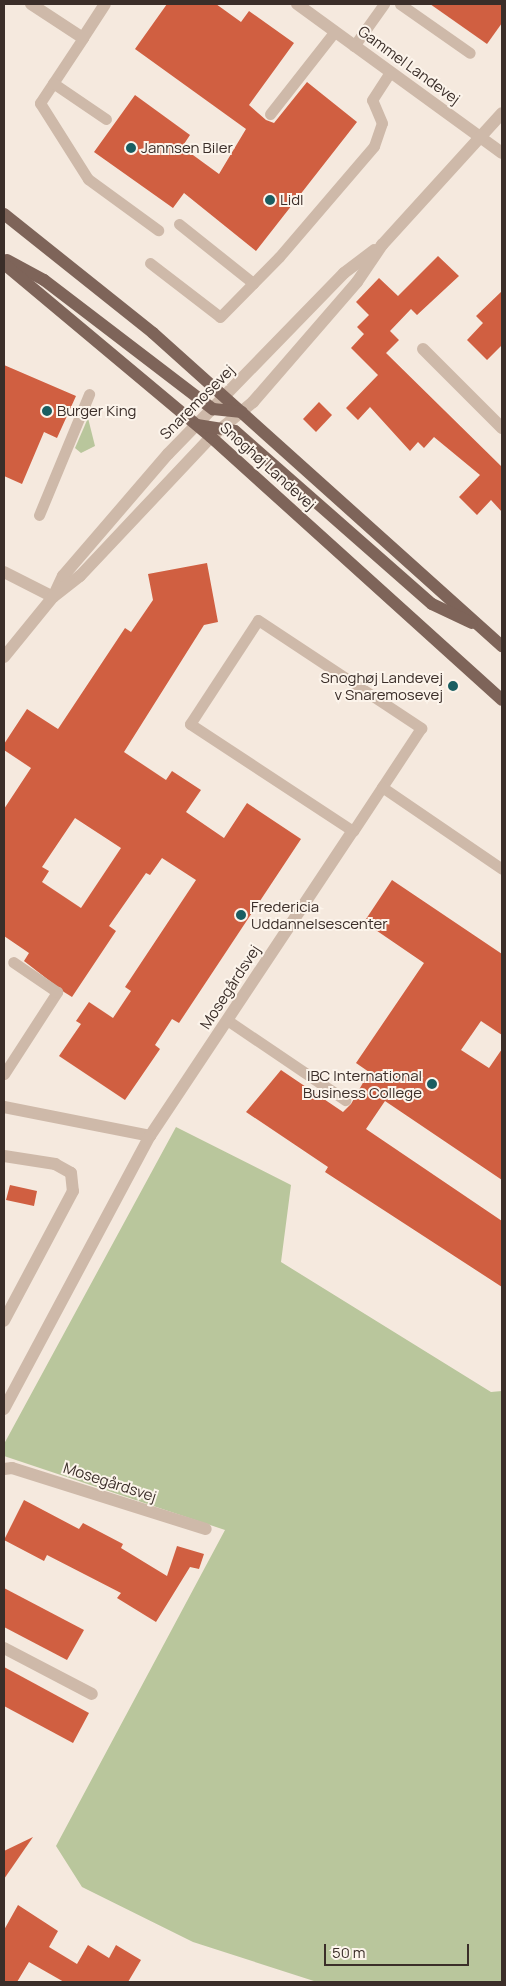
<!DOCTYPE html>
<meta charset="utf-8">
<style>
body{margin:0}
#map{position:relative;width:506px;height:1986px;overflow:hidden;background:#f5e9de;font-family:Manrope,sans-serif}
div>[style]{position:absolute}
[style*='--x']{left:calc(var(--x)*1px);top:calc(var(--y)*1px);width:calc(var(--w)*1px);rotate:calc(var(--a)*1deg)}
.green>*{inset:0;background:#b9c69c}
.building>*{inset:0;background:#d05f41}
.service>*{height:11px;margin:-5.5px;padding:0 5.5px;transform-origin:5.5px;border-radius:5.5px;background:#ceb9a9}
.minor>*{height:12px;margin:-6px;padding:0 6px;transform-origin:6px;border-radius:6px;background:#ceb9a9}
.tertiary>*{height:12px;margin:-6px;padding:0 6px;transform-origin:6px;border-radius:6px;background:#ceb9a9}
.primary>*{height:12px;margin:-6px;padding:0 6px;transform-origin:6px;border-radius:6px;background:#7e6459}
.dots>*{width:14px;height:14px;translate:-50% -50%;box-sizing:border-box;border:2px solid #fcf4eb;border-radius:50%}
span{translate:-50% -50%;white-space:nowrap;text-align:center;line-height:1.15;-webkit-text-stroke:4px #fcf4eb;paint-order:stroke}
.street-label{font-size:15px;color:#3b2e29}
.poi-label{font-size:15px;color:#3b2e29}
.left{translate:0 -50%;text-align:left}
.right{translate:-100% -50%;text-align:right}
.frame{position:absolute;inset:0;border:5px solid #3b2e29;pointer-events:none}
.scale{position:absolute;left:324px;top:1944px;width:145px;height:22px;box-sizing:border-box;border:2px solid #3b2e29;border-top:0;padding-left:6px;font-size:15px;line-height:18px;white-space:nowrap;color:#3b2e29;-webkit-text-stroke:4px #fcf4eb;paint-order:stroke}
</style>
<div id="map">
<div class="green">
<div style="clip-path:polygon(88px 418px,95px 446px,81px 453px,75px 448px)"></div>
<div style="clip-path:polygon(176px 1127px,291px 1185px,281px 1262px,491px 1392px,502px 1391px,502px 1982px,317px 1982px,193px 1942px,82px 1887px,56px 1846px,225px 1530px,4px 1456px,4px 1444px)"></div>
</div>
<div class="building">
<div style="clip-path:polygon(167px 4px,216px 4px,241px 22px,249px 11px,294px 43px,249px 105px,266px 120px,274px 123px,307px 82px,357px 122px,256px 251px,184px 193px,173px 208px,94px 152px,135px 95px,190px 135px,182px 147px,219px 174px,246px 129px,135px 49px)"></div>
<div style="clip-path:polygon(430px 4px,502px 4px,502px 23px,487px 44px)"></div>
<div style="clip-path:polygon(438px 256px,459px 276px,417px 315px,411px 309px,390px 331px,399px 340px,386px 353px,502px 467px,502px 512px,491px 500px,477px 515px,459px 497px,480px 475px,434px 437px,424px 448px,418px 442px,410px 451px,370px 407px,358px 420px,346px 408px,378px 375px,351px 348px,364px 334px,357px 327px,369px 315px,356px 302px,379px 278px,398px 296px)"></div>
<div style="clip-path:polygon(502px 291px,502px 345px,487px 360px,467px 340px,483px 323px,476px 316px)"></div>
<div style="clip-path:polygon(4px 365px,76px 396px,57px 438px,44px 432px,22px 484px,4px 476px)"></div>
<div style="clip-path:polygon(319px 402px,332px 415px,316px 432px,303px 419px)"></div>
<div style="clip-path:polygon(evenodd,207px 563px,218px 622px,204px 625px,124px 752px,166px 780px,172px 771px,201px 790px,186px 812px,224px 838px,247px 803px,301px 839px,179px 1023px,172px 1019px,155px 1045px,160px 1049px,125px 1100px,59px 1056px,81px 1024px,76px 1021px,89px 1002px,113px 1018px,131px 991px,125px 987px,196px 880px,162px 858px,150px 875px,146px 873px,109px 926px,116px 931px,72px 997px,64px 992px,24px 961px,29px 953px,4px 936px,4px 809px,31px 768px,4px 750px,4px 744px,27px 709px,58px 729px,125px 628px,131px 632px,153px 600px,148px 574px,207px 563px,75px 818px,121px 848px,81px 908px,42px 882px,49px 871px,42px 867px,75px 818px)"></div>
<div style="clip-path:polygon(392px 880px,502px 954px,502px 1035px,481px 1021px,461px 1050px,489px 1068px,502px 1049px,502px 1180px,385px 1101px,366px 1129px,502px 1221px,502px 1287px,325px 1172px,328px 1167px,246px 1112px,281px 1070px,343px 1112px,351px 1104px,369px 1072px,356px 1063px,424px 963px,364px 922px)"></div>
<div style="clip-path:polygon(10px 1185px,37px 1191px,34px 1206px,6px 1200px)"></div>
<div style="clip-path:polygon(24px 1500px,79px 1529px,83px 1523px,123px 1544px,121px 1548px,167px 1576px,177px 1546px,204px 1554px,199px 1569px,190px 1567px,156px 1622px,117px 1598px,121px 1593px,47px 1555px,44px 1561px,4px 1540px)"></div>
<div style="clip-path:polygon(4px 1588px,84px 1630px,67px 1660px,4px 1627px)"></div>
<div style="clip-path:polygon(4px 1667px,89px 1713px,73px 1743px,4px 1706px)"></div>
<div style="clip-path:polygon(33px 1837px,4px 1879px,4px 1851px)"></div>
<div style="clip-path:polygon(18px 1905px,58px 1931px,49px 1947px,77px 1964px,88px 1945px,109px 1958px,116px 1945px,141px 1960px,128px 1982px,64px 1982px,29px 1962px,17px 1982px,4px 1982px,4px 1930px)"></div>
</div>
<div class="service">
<div style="--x:400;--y:4;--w:85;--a:35"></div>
<div style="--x:83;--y:38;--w:78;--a:123.5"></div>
<div style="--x:40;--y:103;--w:90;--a:57.7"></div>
<div style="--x:88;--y:179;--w:87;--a:36.1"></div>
<div style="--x:354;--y:46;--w:52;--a:-54.5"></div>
<div style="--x:53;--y:83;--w:64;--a:34.2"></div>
<div style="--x:270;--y:114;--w:105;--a:-51.9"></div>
<div style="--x:179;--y:224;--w:95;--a:38.6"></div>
<div style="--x:150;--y:263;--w:88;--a:37.6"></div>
<div style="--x:220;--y:317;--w:84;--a:-45.5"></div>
<div style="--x:279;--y:257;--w:146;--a:-49.4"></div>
<div style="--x:374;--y:146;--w:24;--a:-71"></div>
<div style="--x:382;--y:123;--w:25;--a:-113"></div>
<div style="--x:372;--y:100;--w:33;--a:-57"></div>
<div style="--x:39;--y:515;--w:131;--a:-67.5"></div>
<div style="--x:258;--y:620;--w:196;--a:33.5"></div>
<div style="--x:421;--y:728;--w:123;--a:123.4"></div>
<div style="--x:353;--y:831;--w:195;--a:-146.7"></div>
<div style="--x:190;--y:724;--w:124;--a:-56.8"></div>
<div style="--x:382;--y:787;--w:145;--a:34.3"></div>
<div style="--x:227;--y:1020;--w:143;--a:34.1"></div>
<div style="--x:4;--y:1074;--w:98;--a:-57.1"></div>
<div style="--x:57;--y:992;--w:53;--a:-145.7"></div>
</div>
<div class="minor">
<div style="--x:31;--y:4;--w:62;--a:33.2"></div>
<div style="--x:83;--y:38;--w:40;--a:-57.1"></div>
<div style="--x:297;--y:4;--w:226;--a:36"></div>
<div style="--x:423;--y:349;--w:112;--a:45"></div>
<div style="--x:4;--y:572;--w:55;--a:27"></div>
<div style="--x:4;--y:1107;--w:149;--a:11.2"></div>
<div style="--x:150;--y:1136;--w:366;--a:-56.4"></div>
<div style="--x:4;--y:1156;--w:52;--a:8.9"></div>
<div style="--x:55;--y:1164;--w:18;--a:29"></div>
<div style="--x:71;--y:1173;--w:18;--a:84"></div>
<div style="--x:73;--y:1191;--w:147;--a:118"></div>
<div style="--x:4;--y:1409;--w:310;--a:-61.9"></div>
<div style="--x:4;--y:1469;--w:8;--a:-7"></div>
<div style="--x:12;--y:1468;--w:203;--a:17.5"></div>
<div style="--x:4;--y:1648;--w:99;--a:27.6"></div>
</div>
<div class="tertiary">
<div style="--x:480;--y:137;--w:27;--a:36"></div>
<div style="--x:54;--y:595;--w:21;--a:-65"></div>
<div style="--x:63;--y:576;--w:161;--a:-49.3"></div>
<div style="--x:168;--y:454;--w:252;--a:-45.8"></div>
<div style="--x:344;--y:273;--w:38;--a:-37"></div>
<div style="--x:4;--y:657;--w:77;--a:-50.8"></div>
<div style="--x:53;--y:597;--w:34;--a:-38"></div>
<div style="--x:80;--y:576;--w:191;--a:-46.7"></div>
<div style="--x:211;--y:437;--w:55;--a:-39.8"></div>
<div style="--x:253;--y:402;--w:159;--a:-49.1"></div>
<div style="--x:357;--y:282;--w:45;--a:-56"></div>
<div style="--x:382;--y:245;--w:178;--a:-47.7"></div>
</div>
<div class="primary">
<div style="--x:4;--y:214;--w:191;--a:38.6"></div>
<div style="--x:153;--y:333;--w:469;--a:41.9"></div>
<div style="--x:7;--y:260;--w:42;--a:28.4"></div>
<div style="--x:44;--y:280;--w:213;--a:37.4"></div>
<div style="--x:213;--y:409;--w:29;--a:6"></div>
<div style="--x:4;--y:264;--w:270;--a:39.9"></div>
<div style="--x:211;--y:437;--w:392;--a:42.1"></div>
<div style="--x:197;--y:425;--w:38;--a:9"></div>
<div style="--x:235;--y:431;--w:262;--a:41.3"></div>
<div style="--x:432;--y:604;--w:44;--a:25.4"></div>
</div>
<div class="dots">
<div style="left:131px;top:148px;background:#1a5e61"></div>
<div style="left:270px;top:200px;background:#1a5e61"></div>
<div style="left:47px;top:411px;background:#1a5e61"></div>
<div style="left:453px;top:686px;background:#1a5e61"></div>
<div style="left:241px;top:915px;background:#1a5e61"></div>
<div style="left:432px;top:1084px;background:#1a5e61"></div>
</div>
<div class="street-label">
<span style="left:409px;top:65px;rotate:36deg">Gammel Landevej</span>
<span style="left:197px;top:402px;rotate:-45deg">Snaremosevej</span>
<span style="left:268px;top:466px;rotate:42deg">Snoghøj Landevej</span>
<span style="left:230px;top:987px;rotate:-57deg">Mosegårdsvej</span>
<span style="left:110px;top:1482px;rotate:18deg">Mosegårdsvej</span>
</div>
<div class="poi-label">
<span class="left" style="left:141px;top:148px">Jannsen Biler</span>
<span class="left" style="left:280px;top:200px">Lidl</span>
<span class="left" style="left:57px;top:411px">Burger King</span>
<span class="right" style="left:443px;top:686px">Snoghøj Landevej<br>v Snaremosevej</span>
<span class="left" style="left:251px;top:915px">Fredericia<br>Uddannelsescenter</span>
<span class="right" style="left:422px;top:1084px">IBC International<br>Business College</span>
</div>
<div class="frame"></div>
<div class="scale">50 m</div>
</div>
